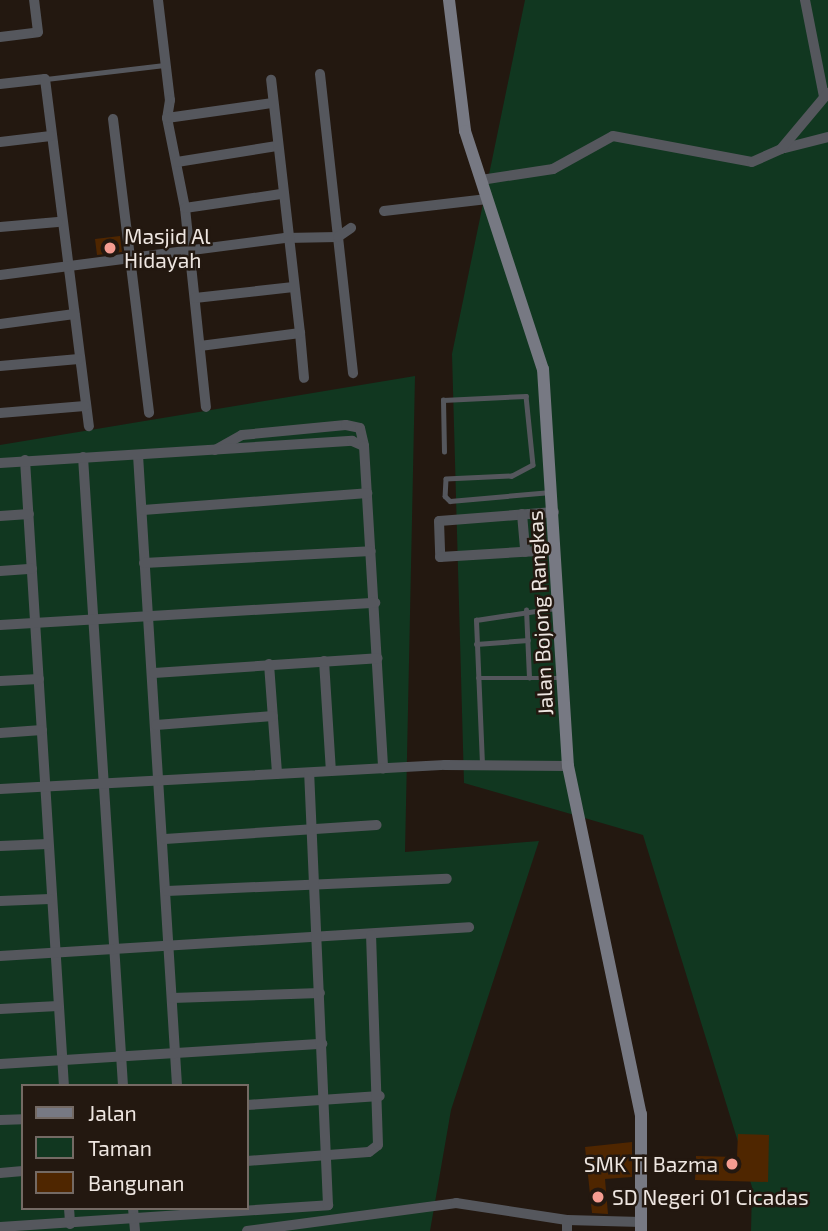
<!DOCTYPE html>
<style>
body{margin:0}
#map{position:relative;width:828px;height:1231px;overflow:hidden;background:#231810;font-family:"Exo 2",sans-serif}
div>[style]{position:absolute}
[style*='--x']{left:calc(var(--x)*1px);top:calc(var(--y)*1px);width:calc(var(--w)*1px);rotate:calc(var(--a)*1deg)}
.green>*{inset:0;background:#113720}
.building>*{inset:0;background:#4f2600}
.lane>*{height:4.5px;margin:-2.25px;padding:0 2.25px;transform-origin:2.25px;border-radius:2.25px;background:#55575d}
.street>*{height:10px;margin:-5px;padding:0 5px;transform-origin:5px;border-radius:5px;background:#55575d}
.secondary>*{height:12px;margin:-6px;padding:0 6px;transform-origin:6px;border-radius:6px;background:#777983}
.dots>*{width:19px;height:19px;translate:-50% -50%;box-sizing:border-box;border:4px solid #231810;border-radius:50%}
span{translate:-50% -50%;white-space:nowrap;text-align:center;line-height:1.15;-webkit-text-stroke:5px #231810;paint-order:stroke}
.poi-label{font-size:21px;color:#eee6e1}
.left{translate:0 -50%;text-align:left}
.right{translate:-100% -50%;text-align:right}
.street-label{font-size:21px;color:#eee6e1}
.legend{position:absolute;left:21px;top:1084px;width:228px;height:126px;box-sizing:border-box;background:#231810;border:2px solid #746a64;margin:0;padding:9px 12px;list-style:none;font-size:21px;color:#eee6e1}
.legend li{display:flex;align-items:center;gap:14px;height:35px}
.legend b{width:35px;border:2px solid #746a64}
</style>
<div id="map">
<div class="green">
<div style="clip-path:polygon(525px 0,828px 0,828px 1231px,751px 1231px,752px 1187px,643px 835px,464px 783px,452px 354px)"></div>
<div style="clip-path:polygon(evenodd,415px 376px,405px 852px,539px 841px,451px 1110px,430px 1231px,0 1231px,0 445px,415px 376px,23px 1086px,247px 1086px,247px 1208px,23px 1208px,23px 1086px)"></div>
</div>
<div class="building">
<div style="clip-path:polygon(120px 236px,122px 252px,97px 255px,95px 239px)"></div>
<div style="clip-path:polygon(738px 1134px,769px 1135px,768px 1182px,695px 1180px,696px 1156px,737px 1157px)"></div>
<div style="clip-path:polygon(632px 1142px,632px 1177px,605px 1179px,608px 1214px,592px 1213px,585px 1147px)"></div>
</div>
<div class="lane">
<div style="--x:46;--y:79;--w:121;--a:-6.7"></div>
<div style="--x:444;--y:452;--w:52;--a:-91.1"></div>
<div style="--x:443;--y:400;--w:83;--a:-2.8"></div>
<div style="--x:526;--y:396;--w:69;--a:84.2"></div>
<div style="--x:533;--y:465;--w:24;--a:152"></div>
<div style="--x:512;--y:476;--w:66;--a:177.4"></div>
<div style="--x:446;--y:479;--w:17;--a:93"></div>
<div style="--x:445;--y:496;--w:7;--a:45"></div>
<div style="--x:450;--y:501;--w:101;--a:-5.1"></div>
<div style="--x:476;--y:644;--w:52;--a:-4.4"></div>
<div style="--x:478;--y:678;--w:51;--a:0"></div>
<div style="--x:529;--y:678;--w:68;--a:-92.5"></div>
<div style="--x:529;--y:678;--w:30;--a:0"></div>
<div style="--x:482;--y:764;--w:144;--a:-92.4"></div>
<div style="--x:476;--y:620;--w:80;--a:-8.6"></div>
</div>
<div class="street">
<div style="--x:158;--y:0;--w:101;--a:83.2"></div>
<div style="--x:170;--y:100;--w:18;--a:99"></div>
<div style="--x:167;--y:118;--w:92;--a:78.7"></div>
<div style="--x:185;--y:208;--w:200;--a:84"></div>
<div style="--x:805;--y:0;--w:99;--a:78.9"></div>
<div style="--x:0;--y:37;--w:38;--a:-7"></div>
<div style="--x:38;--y:32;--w:32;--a:-97"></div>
<div style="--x:320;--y:74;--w:301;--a:83.7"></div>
<div style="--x:0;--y:84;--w:45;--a:-6.3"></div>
<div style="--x:45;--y:79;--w:350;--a:82.8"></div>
<div style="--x:167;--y:118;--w:107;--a:-8.1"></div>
<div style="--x:113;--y:119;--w:296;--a:83"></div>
<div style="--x:0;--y:142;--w:51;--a:-6.7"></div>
<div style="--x:785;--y:148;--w:44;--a:-14.3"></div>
<div style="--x:177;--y:162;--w:101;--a:-9.1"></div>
<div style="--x:481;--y:180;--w:73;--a:-8.7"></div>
<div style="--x:553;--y:169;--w:68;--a:-28.8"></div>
<div style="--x:613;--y:136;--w:141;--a:10.6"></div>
<div style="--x:752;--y:162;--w:32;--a:-24"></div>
<div style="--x:781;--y:149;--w:73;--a:-50"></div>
<div style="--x:185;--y:208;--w:97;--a:-8.3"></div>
<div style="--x:384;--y:211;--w:104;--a:-6.6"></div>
<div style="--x:0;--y:227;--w:58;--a:-4.9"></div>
<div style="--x:0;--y:275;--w:287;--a:-7.4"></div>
<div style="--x:285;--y:238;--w:53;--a:-1.1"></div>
<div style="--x:338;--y:237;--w:16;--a:-35"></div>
<div style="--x:195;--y:298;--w:99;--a:-6.4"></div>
<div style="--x:0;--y:324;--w:75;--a:-7.7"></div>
<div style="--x:300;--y:333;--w:45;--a:84.9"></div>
<div style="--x:200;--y:346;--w:101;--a:-7.4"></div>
<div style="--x:300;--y:333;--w:255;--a:-96.5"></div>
<div style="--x:0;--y:366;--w:79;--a:-5.1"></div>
<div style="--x:0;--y:413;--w:85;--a:-4.7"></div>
<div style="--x:215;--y:450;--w:31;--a:-29"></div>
<div style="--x:242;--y:435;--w:104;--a:-5.5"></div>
<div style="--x:346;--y:425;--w:14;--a:12"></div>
<div style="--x:360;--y:428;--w:18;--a:77"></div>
<div style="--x:138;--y:455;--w:632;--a:86.46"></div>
<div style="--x:83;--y:457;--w:630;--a:86.36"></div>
<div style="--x:25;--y:460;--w:627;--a:86.44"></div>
<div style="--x:0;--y:463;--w:353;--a:-3.6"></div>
<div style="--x:352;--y:441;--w:13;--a:23"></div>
<div style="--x:364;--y:446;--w:323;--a:86.6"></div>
<div style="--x:143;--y:510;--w:225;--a:-4.3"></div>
<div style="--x:554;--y:512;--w:115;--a:175.5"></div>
<div style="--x:439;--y:521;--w:36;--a:88"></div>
<div style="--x:440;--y:557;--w:115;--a:-3.5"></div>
<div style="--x:522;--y:514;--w:38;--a:85"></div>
<div style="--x:0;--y:516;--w:29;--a:-4"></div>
<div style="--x:144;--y:563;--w:227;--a:-3"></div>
<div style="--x:0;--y:571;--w:32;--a:-4"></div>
<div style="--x:0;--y:625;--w:376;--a:-3.4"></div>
<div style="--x:324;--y:661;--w:110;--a:86.4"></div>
<div style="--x:269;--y:664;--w:110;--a:85.8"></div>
<div style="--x:154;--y:673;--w:224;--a:-3.8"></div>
<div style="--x:0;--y:681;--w:39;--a:-3"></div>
<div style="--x:156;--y:725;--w:117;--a:-4.4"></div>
<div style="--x:0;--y:733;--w:42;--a:-4.1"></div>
<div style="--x:0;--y:789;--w:446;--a:-3.1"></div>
<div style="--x:445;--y:765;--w:123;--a:0.5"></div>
<div style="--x:165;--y:839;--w:212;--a:-3.8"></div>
<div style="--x:0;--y:846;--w:48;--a:-2.4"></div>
<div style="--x:167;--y:891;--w:280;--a:-2.5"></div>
<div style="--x:0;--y:901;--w:50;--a:-2.3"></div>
<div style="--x:0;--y:956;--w:470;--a:-3.5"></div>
<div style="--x:172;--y:998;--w:148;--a:-1.9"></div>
<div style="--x:0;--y:1009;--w:58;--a:-3"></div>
<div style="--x:0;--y:1064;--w:323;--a:-3.6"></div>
<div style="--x:247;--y:1105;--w:133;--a:-3.9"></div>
<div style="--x:0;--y:1120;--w:23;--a:-2"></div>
<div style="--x:247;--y:1161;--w:122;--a:-4.2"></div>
<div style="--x:369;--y:1152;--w:11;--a:-38"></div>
<div style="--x:378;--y:1145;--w:210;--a:-91.9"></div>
<div style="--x:0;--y:1173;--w:23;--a:-5"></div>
<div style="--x:69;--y:1208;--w:16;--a:86"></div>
<div style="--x:133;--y:1208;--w:23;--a:85"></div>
<div style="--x:0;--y:1227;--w:329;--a:-3.8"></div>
<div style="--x:328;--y:1205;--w:431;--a:-92.5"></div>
<div style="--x:247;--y:1231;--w:211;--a:-7.6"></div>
<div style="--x:456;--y:1203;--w:112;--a:8.7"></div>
<div style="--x:567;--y:1220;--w:74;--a:1.5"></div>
<div style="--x:567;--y:1231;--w:11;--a:-90"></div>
</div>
<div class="secondary">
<div style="--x:449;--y:0;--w:132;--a:83"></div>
<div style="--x:465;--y:131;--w:250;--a:71.9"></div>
<div style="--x:543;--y:369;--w:398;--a:86.4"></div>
<div style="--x:568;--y:766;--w:356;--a:78.2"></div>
<div style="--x:641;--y:1114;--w:117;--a:90"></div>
</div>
<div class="dots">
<div style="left:110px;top:248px;background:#f59c91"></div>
<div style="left:732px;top:1164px;background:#f59c91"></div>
<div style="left:598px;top:1197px;background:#f59c91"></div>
</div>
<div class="poi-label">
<span class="left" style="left:124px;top:248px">Masjid Al<br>Hidayah</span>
<span class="right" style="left:718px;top:1164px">SMK TI Bazma</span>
<span class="left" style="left:612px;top:1197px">SD Negeri 01 Cicadas</span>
</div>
<div class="street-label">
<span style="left:540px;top:613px;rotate:-93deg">Jalan Bojong Rangkas</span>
</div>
<ul class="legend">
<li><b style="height:9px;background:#777983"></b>Jalan</li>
<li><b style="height:19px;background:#113720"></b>Taman</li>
<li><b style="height:19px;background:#4f2600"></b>Bangunan</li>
</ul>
</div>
